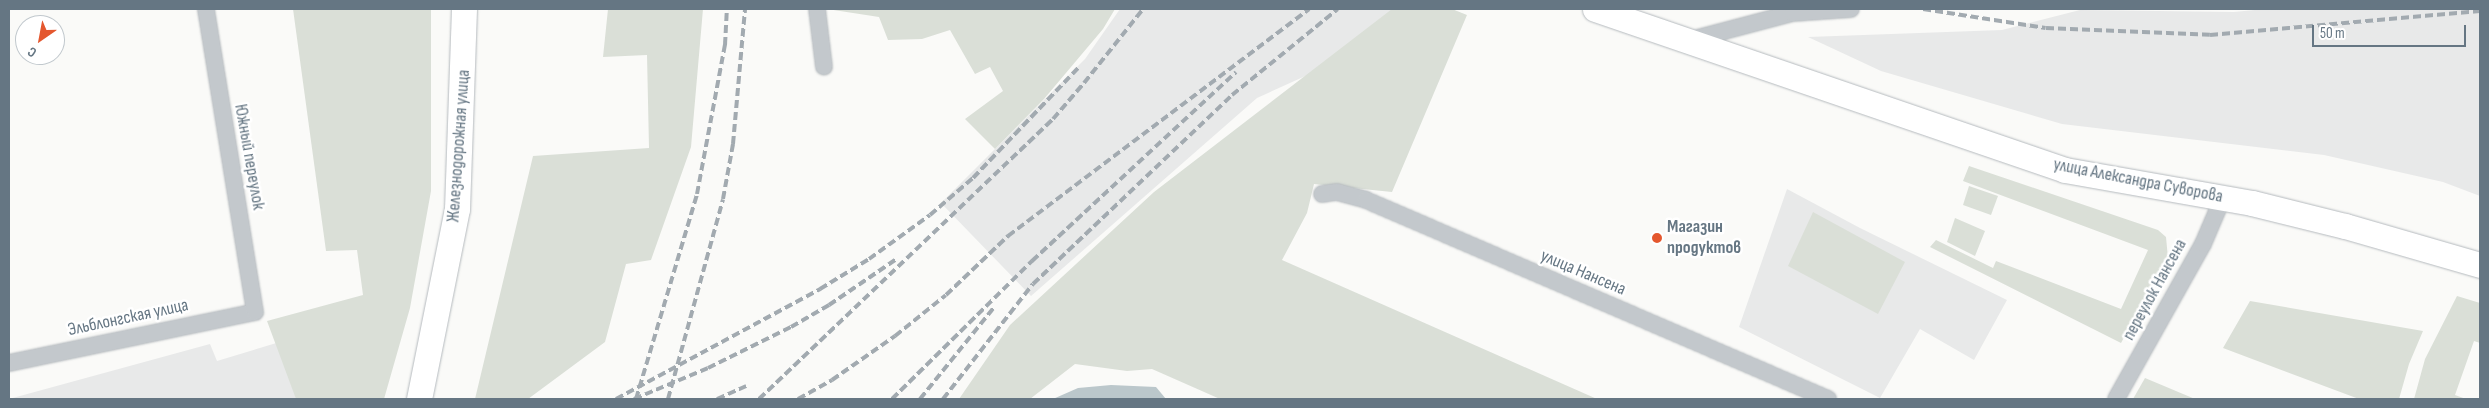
<!DOCTYPE html>
<meta charset="utf-8">
<style>
body{margin:0}
#map{position:relative;width:2489px;height:408px;overflow:hidden;background:#fafaf8;font-family:"Sofia Sans Condensed",sans-serif}
div>[style]{position:absolute}
[style*='--x']{left:calc(var(--x)*1px);top:calc(var(--y)*1px);width:calc(var(--w)*1px);rotate:calc(var(--a)*1deg)}
.built>*{inset:0;background:#e8e9e9}
.green>*{inset:0;background:#dadfd7}
.water>*{inset:0;background:#bbc7cb}
.roads{filter:drop-shadow(0 0 1px #b5babe) drop-shadow(0 0 1px #b5babe)}
.minor>*{height:16px;margin:-8px;padding:0 8px;transform-origin:8px;border-radius:8px;background:#c3c8cc}
.primary>*{height:25px;margin:-12.5px;padding:0 12.5px;transform-origin:12.5px;border-radius:12.5px;background:#fff}
.rail>*{height:4px;margin-top:-2px;transform-origin:0;background:repeating-linear-gradient(90deg,#a2aab0 0 8px,transparent 0 12px)}
.dots>*{width:14px;height:14px;translate:-50% -50%;box-sizing:border-box;border:2px solid #fff;border-radius:50%}
span{translate:-50% -50%;white-space:nowrap;text-align:center;line-height:1.15;-webkit-text-stroke:5px #fff;paint-order:stroke}
.street-label{font-size:18px;color:#657683}
.poi-label{font-size:18px;color:#657683;font-weight:700}
.left{translate:0 -50%;text-align:left}
.frame{position:absolute;inset:0;border:10px solid #657683;pointer-events:none}
.north{position:absolute;left:15px;top:15px;width:50px;height:50px;box-sizing:border-box;background:#fff;border:1px solid #c1c8cd;border-radius:50%;rotate:213deg;font-size:14px;font-weight:700;line-height:20px;text-align:center;color:#657683}
.north::after{content:'';display:block;margin:auto;width:18px;height:22px;background:#e4572e;clip-path:polygon(50% 0,100% 100%,50% 72%,0 100%)}
.scale{position:absolute;left:2312px;top:25px;width:154px;height:22px;box-sizing:border-box;border:2px solid #657683;border-top:0;padding-left:6px;font-size:15px;line-height:18px;white-space:nowrap;color:#657683;-webkit-text-stroke:4px #fff;paint-order:stroke}
</style>
<div id="map">
<div class="built">
<div style="clip-path:polygon(1120px 9px,1405px 9px,1343px 59px,1257px 98px,1031px 296px,941px 203px,1085px 59px)"></div>
<div style="clip-path:polygon(2265px 9px,2480px 9px,2480px 196px,2443px 182px,2324px 155px,2062px 124px,1881px 71px,1808px 37px,2002px 30px,2080px 10px,2234px 12px)"></div>
<div style="clip-path:polygon(1787px 189px,1860px 228px,2007px 300px,1974px 360px,1920px 329px,1880px 398px,1739px 327px)"></div>
<div style="clip-path:polygon(283px 341px,296px 399px,9px 399px,210px 344px,217px 361px)"></div>
</div>
<div class="green">
<div style="clip-path:polygon(293px 9px,431px 9px,431px 191px,410px 308px,384px 399px,296px 399px,267px 321px,363px 295px,357px 250px,326px 251px)"></div>
<div style="clip-path:polygon(608px 9px,703px 9px,691px 147px,651px 260px,626px 264px,605px 342px,528px 399px,475px 399px,533px 156px,649px 148px,647px 55px,603px 57px)"></div>
<div style="clip-path:polygon(827px 9px,1115px 9px,1103px 29px,1044px 99px,995px 149px,965px 119px,1003px 91px,990px 67px,975px 74px,950px 30px,922px 39px,888px 40px,879px 17px)"></div>
<div style="clip-path:polygon(1392px 9px,1452px 9px,1467px 15px,1392px 192px,1314px 184px,1307px 213px,1282px 260px,1597px 399px,1220px 399px,1152px 369px,1127px 371px,1075px 364px,1030px 399px,959px 399px,1010px 325px,1154px 192px)"></div>
<div style="clip-path:polygon(1969px 166px,2158px 230px,2166px 237px,2168px 258px,2121px 343px,1930px 247px,1936px 240px,1993px 268px,1996px 261px,2121px 309px,2148px 250px,1963px 181px)"></div>
<div style="clip-path:polygon(1969px 186px,1998px 196px,1991px 215px,1963px 205px)"></div>
<div style="clip-path:polygon(1813px 212px,1905px 262px,1878px 314px,1788px 266px)"></div>
<div style="clip-path:polygon(1955px 218px,1985px 231px,1975px 256px,1947px 242px)"></div>
<div style="clip-path:polygon(2457px 296px,2480px 303px,2480px 343px,2474px 341px,2455px 395px,2466px 399px,2414px 399px,2425px 359px)"></div>
<div style="clip-path:polygon(2250px 301px,2423px 331px,2409px 364px,2399px 399px,2359px 399px,2223px 348px)"></div>
<div style="clip-path:polygon(2145px 378px,2195px 399px,2133px 399px)"></div>
</div>
<div class="water">
<div style="clip-path:polygon(1111px 385px,1156px 387px,1166px 399px,1053px 399px,1078px 388px)"></div>
</div>
<div class="roads">
<div class="minor">
<div style="--x:817;--y:9;--w:58;--a:83.1"></div>
<div style="--x:1690;--y:40;--w:106;--a:-14.7"></div>
<div style="--x:1793;--y:13;--w:58;--a:-3.9"></div>
<div style="--x:1322;--y:194;--w:15;--a:-8"></div>
<div style="--x:1337;--y:192;--w:30;--a:15"></div>
<div style="--x:1366;--y:200;--w:503;--a:23.3"></div>
<div style="--x:9;--y:363;--w:251;--a:-11.7"></div>
<div style="--x:255;--y:312;--w:307;--a:-99.2"></div>
<div style="--x:2116;--y:399;--w:178;--a:-60.7"></div>
<div style="--x:2203;--y:244;--w:51;--a:-66.9"></div>
</div>
<div class="primary">
<div style="--x:1595;--y:9;--w:497;--a:18.9"></div>
<div style="--x:2065;--y:170;--w:190;--a:10"></div>
<div style="--x:2252;--y:203;--w:96;--a:13.9"></div>
<div style="--x:2345;--y:226;--w:141;--a:16.1"></div>
<div style="--x:419;--y:399;--w:194;--a:-78.7"></div>
<div style="--x:457;--y:209;--w:200;--a:-88"></div>
</div>
</div>
<div class="rail">
<div style="--x:1923;--y:9;--w:124;--a:8.8"></div>
<div style="--x:2046;--y:28;--w:164;--a:2.4"></div>
<div style="--x:2210;--y:35;--w:271;--a:-5.1"></div>
<div style="--x:616;--y:399;--w:232;--a:-28.3"></div>
<div style="--x:820;--y:289;--w:57;--a:-31.5"></div>
<div style="--x:869;--y:259;--w:75;--a:-35.8"></div>
<div style="--x:930;--y:215;--w:57;--a:-40.7"></div>
<div style="--x:973;--y:178;--w:155;--a:-46.3"></div>
<div style="--x:634;--y:399;--w:80;--a:-22.7"></div>
<div style="--x:708;--y:368;--w:93;--a:-26.3"></div>
<div style="--x:791;--y:327;--w:44;--a:-30.1"></div>
<div style="--x:829;--y:305;--w:83;--a:-34.3"></div>
<div style="--x:636;--y:399;--w:214;--a:-73.4"></div>
<div style="--x:697;--y:194;--w:152;--a:-79.4"></div>
<div style="--x:725;--y:45;--w:36;--a:-87"></div>
<div style="--x:668;--y:399;--w:207;--a:-74.6"></div>
<div style="--x:723;--y:199;--w:56;--a:-79.7"></div>
<div style="--x:733;--y:144;--w:136;--a:-84.9"></div>
<div style="--x:717;--y:399;--w:32;--a:-24"></div>
<div style="--x:759;--y:399;--w:406;--a:-43.6"></div>
<div style="--x:1053;--y:119;--w:48;--a:-49.3"></div>
<div style="--x:1084;--y:83;--w:95;--a:-51.4"></div>
<div style="--x:798;--y:399;--w:39;--a:-29"></div>
<div style="--x:832;--y:380;--w:77;--a:-34.9"></div>
<div style="--x:895;--y:336;--w:65;--a:-38.8"></div>
<div style="--x:946;--y:295;--w:86;--a:-43.6"></div>
<div style="--x:1008;--y:236;--w:377;--a:-37"></div>
<div style="--x:892;--y:399;--w:197;--a:-44.6"></div>
<div style="--x:1032;--y:261;--w:278;--a:-42.8"></div>
<div style="--x:920;--y:399;--w:119;--a:-51.1"></div>
<div style="--x:943;--y:399;--w:146;--a:-52"></div>
<div style="--x:1033;--y:284;--w:274;--a:-43.5"></div>
<div style="--x:1232;--y:95;--w:136;--a:-39.1"></div>
</div>
<div class="dots">
<div style="left:1657px;top:238px;background:#e4572e"></div>
</div>
<div class="street-label">
<span style="left:459px;top:146px;rotate:-86deg">Железнодорожная улица</span>
<span style="left:249px;top:157px;rotate:80deg">Южный переулок</span>
<span style="left:2138px;top:181px;rotate:11deg">улица Александра Суворова</span>
<span style="left:1583px;top:273px;rotate:23deg">улица Нансена</span>
<span style="left:2155px;top:290px;rotate:-61deg">переулок Нансена</span>
<span style="left:128px;top:318px;rotate:-12deg">Эльблонгская улица</span>
</div>
<div class="poi-label">
<span class="left" style="left:1667px;top:238px">Магазин<br>продуктов</span>
</div>
<div class="frame"></div>
<div class="north">С</div>
<div class="scale">50 m</div>
</div>
